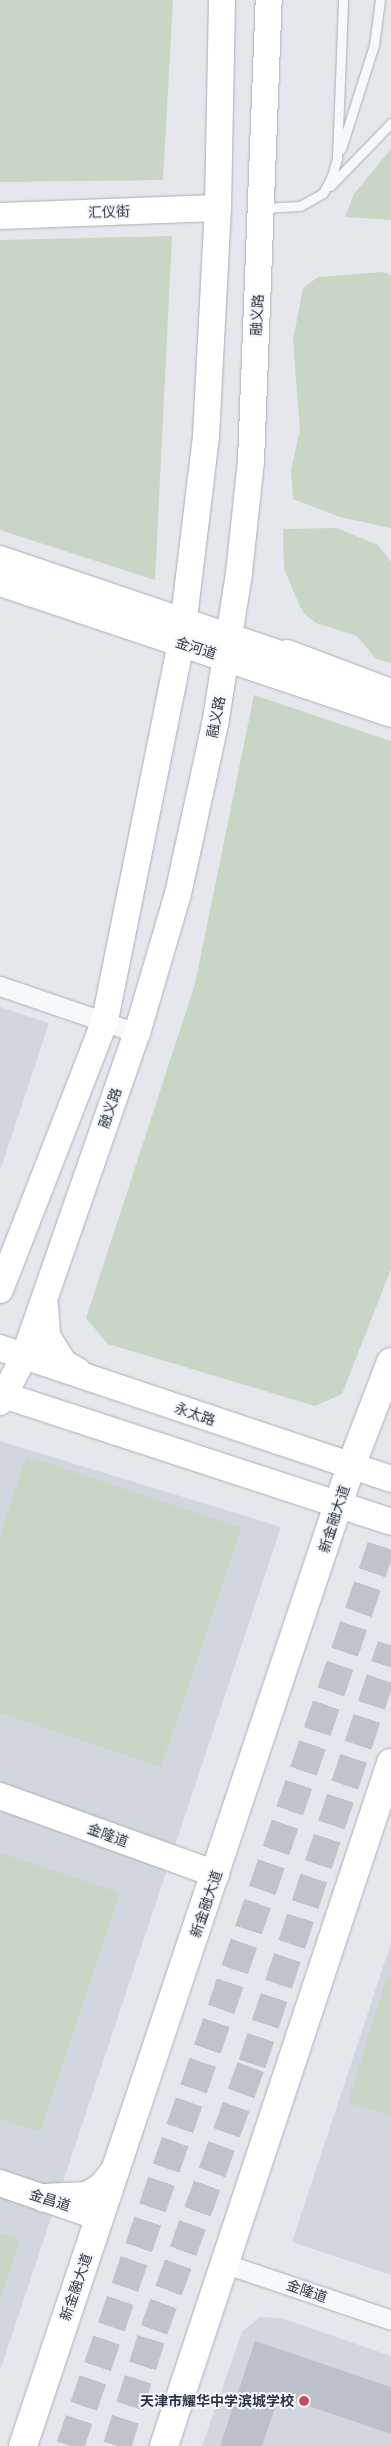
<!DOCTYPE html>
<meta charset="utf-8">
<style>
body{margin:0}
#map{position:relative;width:391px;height:2446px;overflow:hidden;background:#e4e7ec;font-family:Inter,"Noto Sans SC",sans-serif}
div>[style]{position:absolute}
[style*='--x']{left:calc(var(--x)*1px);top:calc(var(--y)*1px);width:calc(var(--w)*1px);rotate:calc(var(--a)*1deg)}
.built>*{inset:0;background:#d2d6de}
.green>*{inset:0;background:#c9d6c5}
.building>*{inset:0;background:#bbc0ca}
.highway-tunnel>*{height:28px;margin-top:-14px;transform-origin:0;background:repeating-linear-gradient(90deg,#bfc3cb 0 28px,transparent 0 42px)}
.roads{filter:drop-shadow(0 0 1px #a9aeb7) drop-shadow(0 0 1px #a9aeb7)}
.lane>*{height:9px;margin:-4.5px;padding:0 4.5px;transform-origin:4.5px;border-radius:4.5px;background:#f7f8fa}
.street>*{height:19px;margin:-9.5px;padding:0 9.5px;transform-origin:9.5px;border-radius:9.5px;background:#f7f8fa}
.secondary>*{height:26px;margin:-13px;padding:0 13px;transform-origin:13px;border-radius:13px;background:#fff}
.primary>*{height:28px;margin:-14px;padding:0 14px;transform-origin:14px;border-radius:14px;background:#fff}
.dots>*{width:14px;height:14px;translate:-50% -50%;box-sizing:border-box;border:2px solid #f4f6f9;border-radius:50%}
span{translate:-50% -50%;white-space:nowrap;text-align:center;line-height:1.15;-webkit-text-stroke:4px #f4f6f9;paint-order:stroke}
.street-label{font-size:14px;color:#2b3445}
.poi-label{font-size:14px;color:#2b3445;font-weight:700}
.right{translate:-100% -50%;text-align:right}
</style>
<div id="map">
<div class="built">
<div style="clip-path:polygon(0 1007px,49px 1023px,0 1171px)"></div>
<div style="clip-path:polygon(0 1441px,281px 1527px,0 2371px)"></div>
<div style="clip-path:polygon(391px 1943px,391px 2275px,292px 2242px)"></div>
<div style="clip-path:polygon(260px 2317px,281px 2318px,391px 2356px,391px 2446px,202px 2446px,242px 2332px)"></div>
</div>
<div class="green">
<div style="clip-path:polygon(0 0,173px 0,163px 180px,0 182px)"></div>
<div style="clip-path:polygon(391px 149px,391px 220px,345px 217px,354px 194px)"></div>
<div style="clip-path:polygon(172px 236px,155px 580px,0 530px,0 240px)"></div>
<div style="clip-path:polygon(383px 272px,391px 275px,391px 528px,340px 517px,293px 499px,291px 470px,300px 430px,293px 340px,303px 288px,318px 277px)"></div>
<div style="clip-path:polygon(337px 528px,378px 545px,391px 562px,391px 663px,376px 659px,357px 636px,316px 623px,303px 613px,284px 569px,283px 529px)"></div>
<div style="clip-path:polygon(254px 695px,391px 741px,391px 1269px,342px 1394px,315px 1406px,108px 1344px,86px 1318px,195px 984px)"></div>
<div style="clip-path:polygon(26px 1456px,241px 1528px,161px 1767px,0 1713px,0 1535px)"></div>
<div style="clip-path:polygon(0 1853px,120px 1893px,40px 2132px,0 2119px)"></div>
<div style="clip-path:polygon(387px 1977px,391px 1978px,391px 2116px,348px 2102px)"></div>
<div style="clip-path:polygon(0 2233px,20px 2240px,0 2301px)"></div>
</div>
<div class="building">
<div style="clip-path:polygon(255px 2341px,391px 2387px,391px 2434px,279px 2396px,262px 2446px,220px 2446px)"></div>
</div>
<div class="highway-tunnel">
<div style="--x:70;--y:2446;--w:982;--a:-70.92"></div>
<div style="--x:117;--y:2446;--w:122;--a:-72.3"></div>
<div style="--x:154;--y:2330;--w:283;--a:-69.8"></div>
<div style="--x:252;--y:2064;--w:441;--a:-71.6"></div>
</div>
<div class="roads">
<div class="lane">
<div style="--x:341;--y:149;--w:109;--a:-72.4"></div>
<div style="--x:374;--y:45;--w:45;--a:-82.4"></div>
<div style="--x:330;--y:186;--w:88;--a:-45.9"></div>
<div style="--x:262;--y:208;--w:38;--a:-3"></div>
<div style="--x:300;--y:206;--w:26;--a:-29"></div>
<div style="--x:323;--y:193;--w:19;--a:-62"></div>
<div style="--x:332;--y:176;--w:19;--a:-74"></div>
<div style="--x:337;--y:158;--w:158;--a:-87.8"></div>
</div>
<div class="street">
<div style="--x:0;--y:986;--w:145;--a:18.9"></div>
<div style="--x:223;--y:2263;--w:177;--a:18.7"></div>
</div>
<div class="secondary">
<div style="--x:0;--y:216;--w:218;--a:-2.1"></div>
<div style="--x:0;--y:559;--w:318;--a:18.7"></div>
<div style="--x:0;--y:583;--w:412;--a:18.5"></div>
<div style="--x:287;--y:653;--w:111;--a:20.6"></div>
<div style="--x:0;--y:1290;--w:290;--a:-68.7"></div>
<div style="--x:105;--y:1020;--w:385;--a:-78.6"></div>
<div style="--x:181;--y:643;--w:209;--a:-83.1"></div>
<div style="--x:206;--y:436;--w:228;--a:-87"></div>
<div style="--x:218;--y:208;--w:208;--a:-88.9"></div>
<div style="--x:45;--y:1305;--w:31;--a:86"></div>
<div style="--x:47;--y:1336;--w:32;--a:58"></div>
<div style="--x:64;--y:1363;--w:16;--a:30"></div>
<div style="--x:0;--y:1348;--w:412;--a:18.5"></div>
<div style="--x:0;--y:1394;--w:411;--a:18.1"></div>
<div style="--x:0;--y:1402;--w:51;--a:-61.9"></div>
<div style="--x:24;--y:1357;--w:343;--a:-70.8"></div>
<div style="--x:137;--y:1033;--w:145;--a:-73.6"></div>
<div style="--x:178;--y:894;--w:173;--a:-77.7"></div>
<div style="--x:215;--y:725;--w:154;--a:-81"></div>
<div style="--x:239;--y:573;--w:113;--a:-83.9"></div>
<div style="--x:251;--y:461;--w:461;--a:-87.8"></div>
<div style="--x:0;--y:1796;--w:230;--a:19.9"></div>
<div style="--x:0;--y:2183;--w:105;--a:19"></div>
</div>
<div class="primary">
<div style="--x:44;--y:2198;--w:43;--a:-2.7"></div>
<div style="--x:87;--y:2196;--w:17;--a:-31"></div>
<div style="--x:102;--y:2187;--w:18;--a:-52"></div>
<div style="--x:23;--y:2446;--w:1033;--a:-71.49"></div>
<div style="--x:351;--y:1466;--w:111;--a:-69"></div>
<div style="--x:164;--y:2446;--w:720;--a:-71.62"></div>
</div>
</div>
<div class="dots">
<div style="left:304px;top:2401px;background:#d1495b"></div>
</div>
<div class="street-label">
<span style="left:109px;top:212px;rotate:-2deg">汇仪街</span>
<span style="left:257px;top:315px;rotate:-87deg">融义路</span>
<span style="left:196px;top:648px;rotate:18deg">金河道</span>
<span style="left:216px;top:717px;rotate:-79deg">融义路</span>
<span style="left:110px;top:1108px;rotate:-71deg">融义路</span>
<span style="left:195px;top:1414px;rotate:19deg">永太路</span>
<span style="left:334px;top:1519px;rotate:-72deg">新金融大道</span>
<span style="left:108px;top:1835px;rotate:20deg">金隆道</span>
<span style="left:206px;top:1904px;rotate:-71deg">新金融大道</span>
<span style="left:50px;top:2200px;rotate:18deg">金昌道</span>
<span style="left:76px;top:2287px;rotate:-71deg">新金融大道</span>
<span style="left:307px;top:2291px;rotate:19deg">金隆道</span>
</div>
<div class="poi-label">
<span class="right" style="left:294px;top:2401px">天津市耀华中学滨城学校</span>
</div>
</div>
